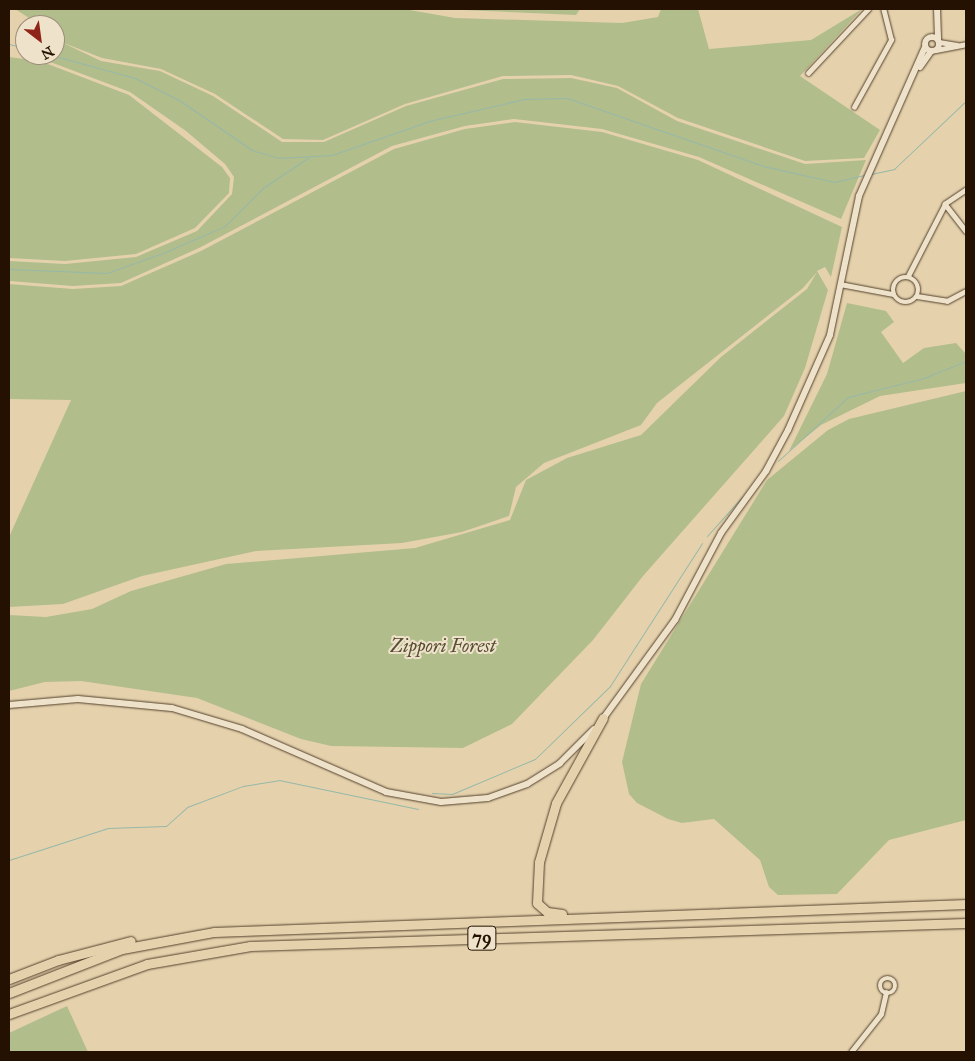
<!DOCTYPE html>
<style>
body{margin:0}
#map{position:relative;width:975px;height:1061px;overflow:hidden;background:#e5d2ad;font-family:"IM FELL Great Primer",serif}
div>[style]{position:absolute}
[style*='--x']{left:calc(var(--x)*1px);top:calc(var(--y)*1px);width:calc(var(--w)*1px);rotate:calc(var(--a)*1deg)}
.green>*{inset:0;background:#b2bd8c}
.stream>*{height:1px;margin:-0.5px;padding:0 0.5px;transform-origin:0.5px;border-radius:0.5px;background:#96b8a8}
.roads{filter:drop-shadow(0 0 1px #54412c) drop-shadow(0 0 1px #54412c)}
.street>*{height:4.5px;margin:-2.25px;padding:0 2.25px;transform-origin:2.25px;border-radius:2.25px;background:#eee2ca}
.street>.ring{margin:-2.25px;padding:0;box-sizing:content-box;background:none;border:4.5px solid #eee2ca;border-radius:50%}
.secondary>*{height:6px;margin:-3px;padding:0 3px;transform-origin:3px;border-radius:3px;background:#eee2ca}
.secondary>.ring{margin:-3px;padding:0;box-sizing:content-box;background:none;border:6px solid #eee2ca;border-radius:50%}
.highway>*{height:9px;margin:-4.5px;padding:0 4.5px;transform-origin:4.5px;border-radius:4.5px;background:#e5d2ad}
span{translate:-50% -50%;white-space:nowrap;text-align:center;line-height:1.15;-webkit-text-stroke:4px #eee2ca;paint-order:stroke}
.shield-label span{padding:1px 4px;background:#eee2ca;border:1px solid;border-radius:4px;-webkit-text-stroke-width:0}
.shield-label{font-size:18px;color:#241101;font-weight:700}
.park-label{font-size:19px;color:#564d32;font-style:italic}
.frame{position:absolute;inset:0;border:10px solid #241101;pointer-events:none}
.north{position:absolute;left:15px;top:15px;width:50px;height:50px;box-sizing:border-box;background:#eee2ca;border:1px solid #9d8e7a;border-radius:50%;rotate:150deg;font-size:14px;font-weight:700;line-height:20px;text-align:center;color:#241101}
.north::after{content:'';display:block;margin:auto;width:18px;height:22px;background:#8f2418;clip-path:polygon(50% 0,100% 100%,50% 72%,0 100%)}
</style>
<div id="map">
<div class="green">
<div style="clip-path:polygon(15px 9px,404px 9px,455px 18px,622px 23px,658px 17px,661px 9px,698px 9px,709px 49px,811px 40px,862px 9px,800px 76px,880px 130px,864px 158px,805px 161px,678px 118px,618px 86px,571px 75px,503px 76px,405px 104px,323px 140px,283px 139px,215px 94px,161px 69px,102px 58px,64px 43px,55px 36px,55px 25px,40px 25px)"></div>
<div style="clip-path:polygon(439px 9px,580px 9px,576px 15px)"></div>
<div style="clip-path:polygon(55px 39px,101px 61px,160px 71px,213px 96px,282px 142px,324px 142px,406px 106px,503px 79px,571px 78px,617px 88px,677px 121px,805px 164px,866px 160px,841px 219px,699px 157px,602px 129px,514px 119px,465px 126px,392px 146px,199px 248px,121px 283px,73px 286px,9px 281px,9px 261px,65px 264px,136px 257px,197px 231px,232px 194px,234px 177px,225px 164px,186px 131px,130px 92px,37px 57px,55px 55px)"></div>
<div style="clip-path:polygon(9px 57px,40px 61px,129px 95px,222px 167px,230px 178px,229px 193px,195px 228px,136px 254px,65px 261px,9px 258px)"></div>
<div style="clip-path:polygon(515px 122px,602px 132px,698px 160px,842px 227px,831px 277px,825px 267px,817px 271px,828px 290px,805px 368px,784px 416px,643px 576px,593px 640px,512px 724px,463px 748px,331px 746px,301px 739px,197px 698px,81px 681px,45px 682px,9px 691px,9px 615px,46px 617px,92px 609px,131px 591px,226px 564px,415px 548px,510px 520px,526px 480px,567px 458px,641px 435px,721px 357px,807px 289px,817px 272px,803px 288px,657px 403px,641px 425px,544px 463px,516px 487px,509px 516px,462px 532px,402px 543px,256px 551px,142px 576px,63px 604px,9px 607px,9px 537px,71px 400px,9px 399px,9px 284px,73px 289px,121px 286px,201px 251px,394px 149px,465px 129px)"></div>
<div style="clip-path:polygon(847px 303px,886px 311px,894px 322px,881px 332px,903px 363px,924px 348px,956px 343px,966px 354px,966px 383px,880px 396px,821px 425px,789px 451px,827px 374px)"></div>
<div style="clip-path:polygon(966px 391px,966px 820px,889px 840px,837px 894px,778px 895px,769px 887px,760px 860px,714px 819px,682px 823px,668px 819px,637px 803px,629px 794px,622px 762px,641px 684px,767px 480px,828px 430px,849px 419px)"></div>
<div style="clip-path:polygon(67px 1006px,88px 1052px,9px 1052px,9px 1033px)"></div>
</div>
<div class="stream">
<div style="--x:9;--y:44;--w:16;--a:14"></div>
<div style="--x:51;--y:55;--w:87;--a:15.3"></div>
<div style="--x:135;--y:78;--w:49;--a:26.6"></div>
<div style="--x:179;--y:100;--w:88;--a:34.4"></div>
<div style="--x:252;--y:150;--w:27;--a:17"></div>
<div style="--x:278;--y:158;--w:54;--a:-3.2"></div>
<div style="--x:332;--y:155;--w:103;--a:-19.3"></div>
<div style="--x:429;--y:121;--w:98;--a:-13"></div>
<div style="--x:524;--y:99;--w:43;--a:-1.3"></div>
<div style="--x:567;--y:98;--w:207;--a:19.1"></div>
<div style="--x:763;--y:166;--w:73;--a:12.7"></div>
<div style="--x:834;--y:182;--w:32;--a:-13"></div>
<div style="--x:871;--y:174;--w:24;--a:-12"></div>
<div style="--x:894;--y:169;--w:99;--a:-43.4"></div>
<div style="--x:9;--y:269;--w:98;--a:2.3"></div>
<div style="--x:107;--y:273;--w:59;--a:-19.7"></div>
<div style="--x:163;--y:253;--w:68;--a:-23.5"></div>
<div style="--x:225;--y:226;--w:54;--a:-45"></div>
<div style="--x:263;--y:188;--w:55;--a:-34"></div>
<div style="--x:778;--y:461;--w:95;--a:-42.4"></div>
<div style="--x:848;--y:397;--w:78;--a:-14"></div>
<div style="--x:924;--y:378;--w:45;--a:-22"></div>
<div style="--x:707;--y:536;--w:52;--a:-48.1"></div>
<div style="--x:432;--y:793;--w:20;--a:3"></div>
<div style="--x:452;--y:794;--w:90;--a:-22.9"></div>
<div style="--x:535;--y:759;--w:105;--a:-44.2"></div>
<div style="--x:610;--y:686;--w:170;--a:-57.2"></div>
<div style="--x:9;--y:860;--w:104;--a:-17.9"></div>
<div style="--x:108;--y:828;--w:58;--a:-2"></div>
<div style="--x:166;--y:826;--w:28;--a:-42"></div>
<div style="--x:187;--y:807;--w:60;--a:-20.6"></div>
<div style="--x:243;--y:786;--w:36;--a:-9"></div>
<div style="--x:279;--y:780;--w:142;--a:11.8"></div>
</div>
<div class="roads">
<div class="street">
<div style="--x:939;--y:42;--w:18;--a:9"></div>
<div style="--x:936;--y:50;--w:31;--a:-11"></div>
<div style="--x:808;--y:73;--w:88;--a:-46.8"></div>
<div style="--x:854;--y:107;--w:77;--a:-61.1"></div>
<div style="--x:891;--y:40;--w:32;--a:-104"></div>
<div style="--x:966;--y:190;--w:25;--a:146"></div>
<div style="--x:945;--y:204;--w:34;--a:52"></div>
<div style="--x:908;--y:276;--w:81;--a:-62.8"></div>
<div class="ring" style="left:893px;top:277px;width:21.5px;height:21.5px"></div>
<div style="--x:840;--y:284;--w:54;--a:10.7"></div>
<div style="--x:917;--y:296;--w:30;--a:9"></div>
<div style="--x:947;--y:301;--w:21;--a:-28"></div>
<div class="ring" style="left:880px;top:978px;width:11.5px;height:11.5px"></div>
<div style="--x:851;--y:1052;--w:48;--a:-51.7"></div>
<div style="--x:881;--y:1014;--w:22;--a:-77"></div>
</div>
<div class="secondary">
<div style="--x:937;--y:9;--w:31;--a:88"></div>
<div class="ring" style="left:925px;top:37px;width:8px;height:8px"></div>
<div style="--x:920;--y:67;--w:19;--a:-55"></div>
<div style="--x:9;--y:705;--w:69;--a:-5"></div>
<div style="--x:78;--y:699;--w:94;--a:5.5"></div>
<div style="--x:172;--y:708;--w:73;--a:16.7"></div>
<div style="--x:242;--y:729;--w:157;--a:23.6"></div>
<div style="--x:386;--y:792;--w:56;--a:10.3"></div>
<div style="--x:441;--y:802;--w:47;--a:-4.9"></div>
<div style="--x:488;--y:798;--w:41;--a:-19.7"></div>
<div style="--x:527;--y:784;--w:39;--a:-32"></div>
<div style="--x:560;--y:763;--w:48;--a:-45"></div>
<div style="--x:602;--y:720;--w:124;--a:-53.9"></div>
<div style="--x:675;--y:620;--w:98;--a:-62.1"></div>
<div style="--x:721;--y:533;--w:77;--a:-54"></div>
<div style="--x:766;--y:471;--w:47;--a:-61.8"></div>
<div style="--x:788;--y:430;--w:104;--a:-66.1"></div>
<div style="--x:830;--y:335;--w:142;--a:-78.2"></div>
<div style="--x:859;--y:196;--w:163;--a:-66.1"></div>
</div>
<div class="highway">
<div style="--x:562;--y:914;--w:15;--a:-172"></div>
<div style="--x:547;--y:912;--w:13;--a:-138"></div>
<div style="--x:537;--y:903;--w:41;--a:-87.2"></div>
<div style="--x:539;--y:862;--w:61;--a:-73.9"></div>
<div style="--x:556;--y:803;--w:97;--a:-61.1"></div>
<div style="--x:9;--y:979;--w:53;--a:-21.2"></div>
<div style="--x:58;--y:960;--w:75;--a:-14.6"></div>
<div style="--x:9;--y:993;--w:121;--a:-21.3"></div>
<div style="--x:122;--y:949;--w:94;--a:-10.5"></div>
<div style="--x:214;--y:932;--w:753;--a:-2.13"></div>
<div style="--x:9;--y:1014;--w:147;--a:-19.9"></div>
<div style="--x:147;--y:964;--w:105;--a:-9.9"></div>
<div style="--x:250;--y:946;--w:716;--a:-1.84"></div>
</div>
</div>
<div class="shield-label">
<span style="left:482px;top:938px">79</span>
</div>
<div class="park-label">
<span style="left:443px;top:646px">Zippori Forest</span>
</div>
<div class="frame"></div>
<div class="north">N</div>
</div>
